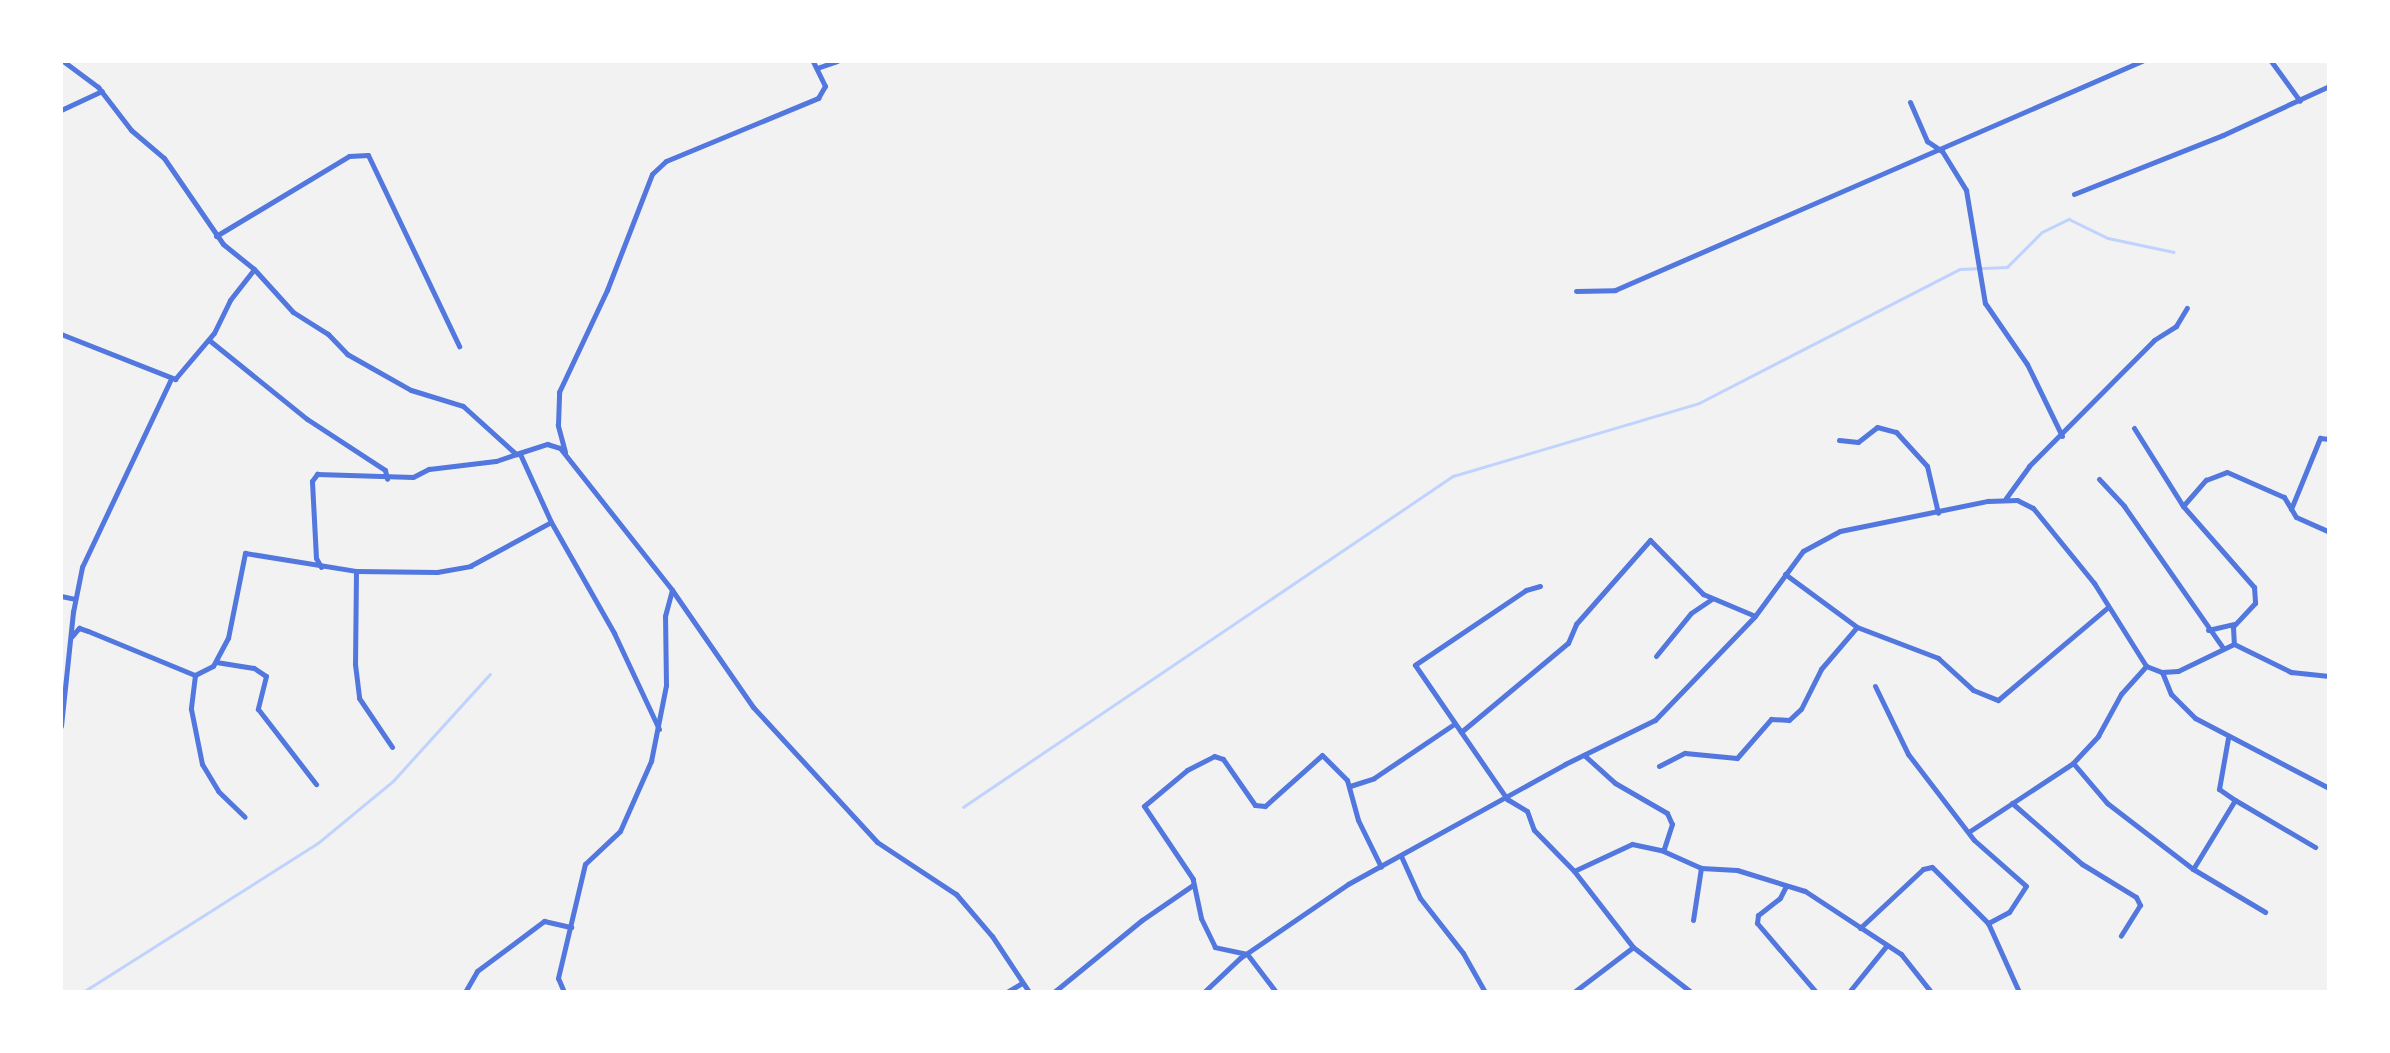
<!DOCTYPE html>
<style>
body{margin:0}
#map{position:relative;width:2390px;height:1053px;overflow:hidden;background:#f2f2f2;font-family:"Fira Sans",sans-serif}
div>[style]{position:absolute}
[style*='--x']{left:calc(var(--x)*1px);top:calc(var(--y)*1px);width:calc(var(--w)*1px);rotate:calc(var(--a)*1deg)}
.stream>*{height:2.5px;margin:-1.25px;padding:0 1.25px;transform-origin:1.25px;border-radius:1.25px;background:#bfd3fe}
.minor>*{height:5px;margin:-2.5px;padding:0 2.5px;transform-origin:2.5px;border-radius:2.5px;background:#5277de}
span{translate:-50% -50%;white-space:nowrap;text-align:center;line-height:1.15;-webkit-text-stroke:7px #fff;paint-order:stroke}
.frame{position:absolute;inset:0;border:63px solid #fff;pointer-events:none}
</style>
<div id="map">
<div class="stream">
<div style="--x:963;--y:807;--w:591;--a:-34.04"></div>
<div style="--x:1453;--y:476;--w:257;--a:-16.5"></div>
<div style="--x:1699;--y:403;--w:293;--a:-27.2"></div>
<div style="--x:1960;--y:269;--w:47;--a:-2.4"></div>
<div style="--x:2007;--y:267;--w:49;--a:-45"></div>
<div style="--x:2042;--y:232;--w:30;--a:-26"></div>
<div style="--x:2069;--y:219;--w:43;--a:26"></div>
<div style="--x:2108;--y:238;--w:67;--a:12"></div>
<div style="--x:83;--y:992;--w:278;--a:-32.4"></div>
<div style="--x:318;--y:843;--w:97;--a:-39.6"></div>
<div style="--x:393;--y:781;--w:144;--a:-47.8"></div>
</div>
<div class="minor">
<div style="--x:63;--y:61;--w:44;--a:36.6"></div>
<div style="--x:98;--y:87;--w:54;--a:52.5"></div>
<div style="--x:131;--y:130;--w:43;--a:40.3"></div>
<div style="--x:164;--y:158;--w:104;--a:55.5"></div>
<div style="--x:223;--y:244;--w:40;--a:39"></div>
<div style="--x:2271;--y:61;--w:49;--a:54.1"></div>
<div style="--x:817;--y:68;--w:21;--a:-19"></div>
<div style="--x:1910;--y:102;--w:43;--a:66.4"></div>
<div style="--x:1927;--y:141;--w:18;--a:34"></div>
<div style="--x:1942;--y:151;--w:46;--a:58.4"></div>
<div style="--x:1966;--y:190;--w:115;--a:80.5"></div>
<div style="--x:1985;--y:303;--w:74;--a:55.5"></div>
<div style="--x:2027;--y:364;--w:80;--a:64.1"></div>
<div style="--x:61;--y:110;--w:45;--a:-24.9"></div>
<div style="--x:2074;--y:194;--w:160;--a:-21.6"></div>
<div style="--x:2223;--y:135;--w:117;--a:-24.8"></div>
<div style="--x:216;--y:236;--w:155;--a:-31"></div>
<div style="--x:349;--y:156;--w:19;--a:-3"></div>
<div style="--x:368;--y:155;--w:212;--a:64.5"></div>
<div style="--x:1576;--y:291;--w:39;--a:-1"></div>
<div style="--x:1615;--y:290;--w:575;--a:-23.49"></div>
<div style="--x:61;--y:334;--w:123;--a:21.5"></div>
<div style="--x:175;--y:379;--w:60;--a:-49.7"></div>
<div style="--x:214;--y:333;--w:37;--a:-64"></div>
<div style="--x:230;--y:300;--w:39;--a:-52"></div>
<div style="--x:254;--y:269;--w:58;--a:47.8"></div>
<div style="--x:293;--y:312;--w:41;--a:32.2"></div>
<div style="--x:328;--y:334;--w:28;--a:46"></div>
<div style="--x:347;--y:354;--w:73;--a:29.4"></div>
<div style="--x:411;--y:390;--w:54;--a:17.1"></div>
<div style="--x:463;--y:406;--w:72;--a:42.2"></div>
<div style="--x:516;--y:454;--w:33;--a:-18"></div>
<div style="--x:547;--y:444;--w:14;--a:17"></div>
<div style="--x:560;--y:448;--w:181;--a:51.7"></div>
<div style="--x:672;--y:590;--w:142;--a:55.3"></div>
<div style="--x:753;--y:707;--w:183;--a:47.4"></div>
<div style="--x:877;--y:842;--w:95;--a:33.4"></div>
<div style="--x:956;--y:894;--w:55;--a:49.4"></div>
<div style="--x:992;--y:936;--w:67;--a:56.5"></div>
<div style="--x:209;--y:340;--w:126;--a:38.9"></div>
<div style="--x:307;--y:419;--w:93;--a:33.2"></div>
<div style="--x:385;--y:470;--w:9;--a:77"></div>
<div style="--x:2134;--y:428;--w:92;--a:57.9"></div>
<div style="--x:2183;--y:506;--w:108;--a:48.8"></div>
<div style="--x:2254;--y:587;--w:16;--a:86"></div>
<div style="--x:2255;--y:603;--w:33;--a:133"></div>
<div style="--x:2233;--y:627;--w:17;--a:87"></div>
<div style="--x:1839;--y:440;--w:19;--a:6"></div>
<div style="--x:1858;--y:442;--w:24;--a:-38"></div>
<div style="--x:1877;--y:427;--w:20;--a:15"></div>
<div style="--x:1896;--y:432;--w:46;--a:47.6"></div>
<div style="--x:1927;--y:466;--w:48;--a:76.8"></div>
<div style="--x:565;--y:452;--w:28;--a:-105"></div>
<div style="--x:558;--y:425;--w:33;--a:-88"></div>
<div style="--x:559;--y:392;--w:113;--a:-64.8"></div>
<div style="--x:607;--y:290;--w:124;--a:-68.8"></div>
<div style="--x:652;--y:174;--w:19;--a:-43"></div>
<div style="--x:666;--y:161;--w:165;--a:-22.5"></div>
<div style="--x:818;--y:98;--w:14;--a:-60"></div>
<div style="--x:825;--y:86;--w:28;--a:-116"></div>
<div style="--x:2099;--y:479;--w:37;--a:47"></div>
<div style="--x:2124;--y:506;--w:173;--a:55.1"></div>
<div style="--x:2006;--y:498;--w:39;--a:-54"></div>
<div style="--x:2029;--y:466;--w:177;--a:-45.2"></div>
<div style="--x:2154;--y:340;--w:26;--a:-32"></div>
<div style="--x:2176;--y:326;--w:21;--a:-59"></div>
<div style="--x:2183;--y:506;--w:35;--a:-49"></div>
<div style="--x:2206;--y:480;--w:22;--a:-21"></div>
<div style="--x:2227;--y:472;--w:62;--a:23.7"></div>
<div style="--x:2284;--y:497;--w:23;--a:59"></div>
<div style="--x:2296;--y:517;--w:36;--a:24"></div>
<div style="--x:2291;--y:509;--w:77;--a:-67.8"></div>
<div style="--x:2320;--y:438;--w:9;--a:6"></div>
<div style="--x:551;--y:522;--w:128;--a:60.4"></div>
<div style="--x:614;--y:633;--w:106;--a:64.9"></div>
<div style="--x:321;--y:567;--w:10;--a:-119"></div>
<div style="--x:316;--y:558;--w:77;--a:-93"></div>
<div style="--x:312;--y:481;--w:9;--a:-54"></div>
<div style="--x:317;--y:474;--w:96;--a:1.8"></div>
<div style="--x:413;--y:477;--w:18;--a:-27"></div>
<div style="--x:429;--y:469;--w:67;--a:-6.8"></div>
<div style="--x:496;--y:461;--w:21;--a:-19"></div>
<div style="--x:356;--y:571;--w:93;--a:90.6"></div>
<div style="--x:355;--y:664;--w:34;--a:83"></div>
<div style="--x:359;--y:698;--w:59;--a:56"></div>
<div style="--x:1785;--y:574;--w:89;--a:36.4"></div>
<div style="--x:1857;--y:627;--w:87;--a:20.9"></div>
<div style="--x:1938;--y:658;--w:47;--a:42.4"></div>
<div style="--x:1973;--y:690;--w:27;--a:22"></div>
<div style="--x:1998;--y:700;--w:144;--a:-40.2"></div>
<div style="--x:1540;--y:586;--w:15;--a:164"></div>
<div style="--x:1526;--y:590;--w:134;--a:146"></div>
<div style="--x:1415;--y:665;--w:163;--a:55.5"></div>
<div style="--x:1507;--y:799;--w:23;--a:31"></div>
<div style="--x:1527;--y:811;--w:20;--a:70"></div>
<div style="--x:1534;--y:830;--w:57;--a:45.7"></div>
<div style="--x:1574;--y:871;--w:96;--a:52.2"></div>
<div style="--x:1633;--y:947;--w:73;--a:37.8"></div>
<div style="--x:61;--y:596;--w:14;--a:12"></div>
<div style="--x:2208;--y:630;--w:27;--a:-13"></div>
<div style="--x:72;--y:636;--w:11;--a:-49"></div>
<div style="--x:79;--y:628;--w:9;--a:18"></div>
<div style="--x:88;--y:631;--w:116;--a:22.4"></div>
<div style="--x:195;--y:675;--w:20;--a:-27"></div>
<div style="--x:213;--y:666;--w:32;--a:-62"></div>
<div style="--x:228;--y:638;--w:87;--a:-78.7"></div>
<div style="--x:245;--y:553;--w:112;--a:9.2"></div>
<div style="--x:356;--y:571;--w:81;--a:0.7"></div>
<div style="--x:437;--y:572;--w:34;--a:-10"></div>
<div style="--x:470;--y:566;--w:92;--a:-28.5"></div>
<div style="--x:551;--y:522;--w:75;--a:-114.5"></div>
<div style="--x:1656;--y:656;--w:55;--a:-50.9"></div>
<div style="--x:1691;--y:613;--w:25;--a:-34"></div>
<div style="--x:216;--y:662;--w:38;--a:9"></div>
<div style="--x:254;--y:668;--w:14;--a:34"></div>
<div style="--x:266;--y:676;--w:34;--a:104"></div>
<div style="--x:258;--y:709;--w:95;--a:52.3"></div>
<div style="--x:2162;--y:672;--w:24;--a:68"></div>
<div style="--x:2171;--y:694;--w:34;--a:45"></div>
<div style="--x:2195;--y:718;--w:151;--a:27.6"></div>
<div style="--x:195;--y:675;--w:34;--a:97"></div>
<div style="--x:191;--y:709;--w:56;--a:78.7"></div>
<div style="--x:202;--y:764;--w:31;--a:59"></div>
<div style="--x:218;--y:791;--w:37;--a:44"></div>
<div style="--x:1875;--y:686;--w:76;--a:64.1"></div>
<div style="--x:1908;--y:754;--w:108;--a:52.5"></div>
<div style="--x:1974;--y:840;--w:69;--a:41.5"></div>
<div style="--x:2026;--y:886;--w:31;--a:123"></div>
<div style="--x:2009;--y:912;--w:24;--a:152"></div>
<div style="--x:61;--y:726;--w:115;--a:-84"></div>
<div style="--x:73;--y:612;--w:46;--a:-78.7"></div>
<div style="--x:82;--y:567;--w:208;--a:-64.7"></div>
<div style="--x:1461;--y:732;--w:139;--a:-39.8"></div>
<div style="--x:1568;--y:643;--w:21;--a:-67"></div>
<div style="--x:1576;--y:624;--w:112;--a:-48.6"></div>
<div style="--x:1650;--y:540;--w:76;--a:45.5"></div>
<div style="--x:1703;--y:594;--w:56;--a:22.9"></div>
<div style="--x:2228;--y:738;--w:52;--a:100"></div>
<div style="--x:2219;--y:789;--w:19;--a:35"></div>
<div style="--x:2235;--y:800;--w:81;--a:121.3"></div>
<div style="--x:2193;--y:869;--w:84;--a:30.8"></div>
<div style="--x:1584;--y:755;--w:42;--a:42.1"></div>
<div style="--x:1615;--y:783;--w:60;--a:30"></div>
<div style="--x:1667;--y:813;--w:12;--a:66"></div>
<div style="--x:1672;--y:824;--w:28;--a:108"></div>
<div style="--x:2073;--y:763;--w:52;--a:49.6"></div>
<div style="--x:2107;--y:803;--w:108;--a:37.5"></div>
<div style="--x:1659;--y:766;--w:29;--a:-27"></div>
<div style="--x:1685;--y:753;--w:52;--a:5.5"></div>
<div style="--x:1737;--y:758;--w:52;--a:-48.9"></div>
<div style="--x:1771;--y:719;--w:18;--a:3"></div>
<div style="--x:1789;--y:720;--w:16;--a:-43"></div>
<div style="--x:1801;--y:709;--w:45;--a:-63.4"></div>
<div style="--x:1821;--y:669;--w:55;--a:-49.4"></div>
<div style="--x:1350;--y:786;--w:25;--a:-18"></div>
<div style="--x:1374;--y:778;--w:97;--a:-34"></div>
<div style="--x:2235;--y:800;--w:93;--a:30.4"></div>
<div style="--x:2012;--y:803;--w:93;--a:41.1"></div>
<div style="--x:2082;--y:864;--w:63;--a:31.4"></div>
<div style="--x:2136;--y:897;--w:9;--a:63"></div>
<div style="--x:2140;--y:905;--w:36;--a:122"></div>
<div style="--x:1970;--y:831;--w:123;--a:-33.4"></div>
<div style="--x:2073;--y:763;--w:37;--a:-47"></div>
<div style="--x:2098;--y:736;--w:48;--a:-61.3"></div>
<div style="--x:2121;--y:694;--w:38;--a:-48"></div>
<div style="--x:1401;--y:856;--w:46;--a:65.7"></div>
<div style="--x:1420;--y:898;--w:70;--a:52"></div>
<div style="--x:1463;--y:953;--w:45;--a:60.6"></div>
<div style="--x:1574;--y:871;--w:64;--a:-25"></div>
<div style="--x:1632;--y:844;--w:30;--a:12"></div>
<div style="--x:1661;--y:850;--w:44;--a:24.2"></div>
<div style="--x:1701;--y:868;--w:36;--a:3"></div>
<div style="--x:1737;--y:870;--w:71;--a:17.2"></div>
<div style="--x:1805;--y:891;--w:115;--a:33.3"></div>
<div style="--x:1901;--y:954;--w:48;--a:51.7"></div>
<div style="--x:1786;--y:886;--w:13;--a:117"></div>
<div style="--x:1780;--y:898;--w:28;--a:142"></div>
<div style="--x:1758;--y:915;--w:8;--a:97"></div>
<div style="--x:1757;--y:923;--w:91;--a:49.5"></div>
<div style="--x:1693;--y:920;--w:53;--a:-81.3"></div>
<div style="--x:1860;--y:928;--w:86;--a:-43.1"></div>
<div style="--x:1923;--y:869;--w:9;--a:-13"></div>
<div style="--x:1932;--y:867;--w:79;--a:45"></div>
<div style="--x:1988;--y:923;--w:76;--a:65.8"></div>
<div style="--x:465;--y:992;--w:24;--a:-60"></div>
<div style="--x:477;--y:971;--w:84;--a:-36.7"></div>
<div style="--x:544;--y:921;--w:28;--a:13"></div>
<div style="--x:564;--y:992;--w:15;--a:-113"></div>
<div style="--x:558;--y:978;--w:117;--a:-76.7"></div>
<div style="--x:585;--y:864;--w:48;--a:-43.3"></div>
<div style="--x:620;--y:831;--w:77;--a:-66.1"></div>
<div style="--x:651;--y:761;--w:77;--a:-78.8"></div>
<div style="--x:666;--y:685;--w:69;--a:-90.8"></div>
<div style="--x:665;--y:616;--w:27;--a:-75"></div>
<div style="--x:1007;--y:992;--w:17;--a:-31"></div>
<div style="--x:1054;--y:992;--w:114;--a:-39.3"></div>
<div style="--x:1142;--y:920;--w:62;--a:-34.5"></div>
<div style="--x:1204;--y:992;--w:50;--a:-43.4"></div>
<div style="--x:1240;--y:958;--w:131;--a:-34.4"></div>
<div style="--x:1348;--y:884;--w:248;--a:-28.9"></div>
<div style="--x:1565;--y:764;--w:100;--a:-26.1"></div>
<div style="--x:1655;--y:720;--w:144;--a:-46.1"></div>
<div style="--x:1755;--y:616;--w:81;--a:-53.6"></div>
<div style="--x:1803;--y:551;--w:42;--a:-28.4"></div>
<div style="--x:1840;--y:531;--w:151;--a:-11.5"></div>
<div style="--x:1988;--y:501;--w:29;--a:-2"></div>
<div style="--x:2017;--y:500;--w:18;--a:27"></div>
<div style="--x:2033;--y:508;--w:97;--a:50.9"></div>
<div style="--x:2094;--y:583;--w:98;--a:57.9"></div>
<div style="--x:2146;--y:666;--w:17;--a:21"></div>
<div style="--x:2162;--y:672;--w:16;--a:-4"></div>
<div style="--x:2178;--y:671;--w:62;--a:-25.7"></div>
<div style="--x:2234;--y:644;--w:64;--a:26.2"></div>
<div style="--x:2291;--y:672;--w:38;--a:6"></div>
<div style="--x:1276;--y:992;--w:48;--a:-127.3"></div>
<div style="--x:1247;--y:954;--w:33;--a:-168"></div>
<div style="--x:1215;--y:947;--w:32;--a:-116"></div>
<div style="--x:1201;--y:918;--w:40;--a:-102"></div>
<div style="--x:1193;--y:879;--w:88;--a:-123.9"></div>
<div style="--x:1144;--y:806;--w:56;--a:-39.9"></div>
<div style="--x:1187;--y:770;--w:30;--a:-27"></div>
<div style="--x:1214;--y:756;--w:9;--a:18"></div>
<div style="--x:1223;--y:759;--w:56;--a:55.2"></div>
<div style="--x:1255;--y:805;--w:10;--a:6"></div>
<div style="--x:1265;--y:806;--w:76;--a:-41.8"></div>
<div style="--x:1322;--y:755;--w:35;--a:45"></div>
<div style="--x:1347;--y:780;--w:41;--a:74.6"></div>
<div style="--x:1358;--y:820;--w:52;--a:63.9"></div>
<div style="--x:1574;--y:992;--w:74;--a:-37.3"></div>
<div style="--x:1849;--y:992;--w:60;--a:-51"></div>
</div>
<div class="frame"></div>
</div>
